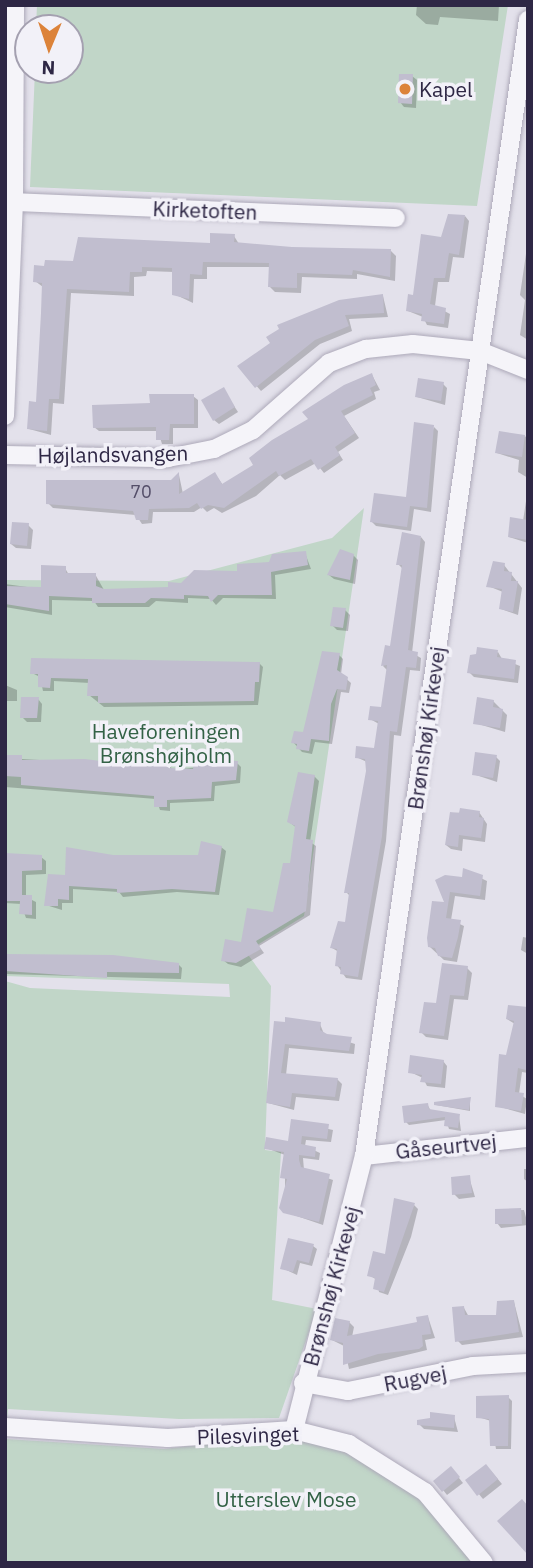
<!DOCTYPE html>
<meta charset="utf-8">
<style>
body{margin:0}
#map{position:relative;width:533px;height:1568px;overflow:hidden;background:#e3e1eb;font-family:"IBM Plex Sans",sans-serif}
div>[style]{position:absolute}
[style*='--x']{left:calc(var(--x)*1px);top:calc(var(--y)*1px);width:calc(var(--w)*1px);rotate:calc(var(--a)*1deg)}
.green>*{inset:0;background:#c1d6c8}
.shadow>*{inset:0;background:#0003}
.building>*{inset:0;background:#c1becf}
.roads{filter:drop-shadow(0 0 2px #ada9b9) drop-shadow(0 0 2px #ada9b9)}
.minor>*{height:18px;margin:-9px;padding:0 9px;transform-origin:9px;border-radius:9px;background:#f5f4f9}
.dots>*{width:19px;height:19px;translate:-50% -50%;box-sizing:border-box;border:4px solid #f2f1f8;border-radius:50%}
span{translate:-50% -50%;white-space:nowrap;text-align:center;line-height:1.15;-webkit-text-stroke:7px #f2f1f8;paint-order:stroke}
.number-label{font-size:18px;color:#534d68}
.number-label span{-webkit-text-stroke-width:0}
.poi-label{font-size:21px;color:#2e2745}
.left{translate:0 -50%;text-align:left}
.street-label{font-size:21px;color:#2e2745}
.park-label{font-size:21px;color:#336246}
.frame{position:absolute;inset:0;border:7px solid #2e2745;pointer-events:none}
.north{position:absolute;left:14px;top:14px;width:70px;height:70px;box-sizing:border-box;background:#f2f1f8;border:2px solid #a4a0b0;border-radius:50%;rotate:182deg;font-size:19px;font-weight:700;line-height:28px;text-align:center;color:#2e2745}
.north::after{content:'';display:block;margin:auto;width:24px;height:32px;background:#dc833a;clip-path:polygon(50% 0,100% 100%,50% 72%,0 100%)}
</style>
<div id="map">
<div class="green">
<div style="clip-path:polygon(37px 5px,508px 5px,477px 206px,30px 187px,35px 70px,70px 70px,70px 28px,36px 28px)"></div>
<div style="clip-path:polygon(364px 508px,304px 916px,246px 952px,271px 986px,265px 1150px,281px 1152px,272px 1300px,317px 1309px,279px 1418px,179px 1419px,8px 1409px,6px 1439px,164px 1449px,290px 1434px,356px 1452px,419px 1496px,476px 1563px,5px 1563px,5px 981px,30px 988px,230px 997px,229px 984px,5px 976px,5px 580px,169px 581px,332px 538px)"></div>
</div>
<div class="shadow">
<div style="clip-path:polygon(417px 5px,499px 5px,498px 21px,440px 17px,438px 25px,426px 24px,416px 15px)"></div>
<div style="clip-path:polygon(412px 76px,417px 80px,416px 108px,404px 107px,400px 102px)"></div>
<div style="clip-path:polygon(465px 216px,469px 221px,464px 258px,453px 257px,449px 282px,438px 282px,435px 306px,450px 314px,448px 328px,427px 325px,423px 317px,408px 311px,442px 239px)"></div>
<div style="clip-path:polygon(234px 236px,239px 244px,292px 249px,391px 251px,396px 256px,395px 281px,357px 274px,357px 279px,302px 277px,301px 293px,275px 292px,270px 287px,271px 267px,207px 267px,207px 279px,194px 279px,193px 303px,174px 294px,174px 272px,147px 271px,146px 276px,134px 277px,134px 296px,71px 293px,64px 404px,53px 403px,51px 435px,29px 429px,37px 404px,43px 287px,35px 281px,46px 267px,211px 245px)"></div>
<div style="clip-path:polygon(528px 240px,528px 340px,520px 335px,525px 300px,520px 295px)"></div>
<div style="clip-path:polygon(383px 296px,388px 317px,349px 319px,352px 331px,320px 344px,261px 391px,239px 366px)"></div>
<div style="clip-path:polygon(372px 375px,380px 390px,374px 392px,376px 399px,344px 416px,359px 438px,338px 452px,343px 460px,324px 473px,316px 463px,285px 480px,280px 475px,256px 496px,222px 513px,214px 508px,207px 512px,202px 507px,194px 512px,153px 512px,152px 523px,142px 524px,136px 515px,53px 508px,48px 503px,172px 482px,179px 475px,183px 494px,215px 474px,223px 485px,256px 466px)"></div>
<div style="clip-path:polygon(443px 384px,447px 388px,445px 405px,417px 397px)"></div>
<div style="clip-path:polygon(223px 389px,238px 412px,219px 424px,214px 420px)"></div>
<div style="clip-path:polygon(193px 396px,198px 400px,198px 428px,173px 428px,173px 444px,162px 444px,158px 431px,99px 431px,94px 427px,151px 404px)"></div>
<div style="clip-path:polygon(434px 427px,438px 431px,431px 512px,414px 509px,411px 531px,376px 526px,372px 522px,408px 499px)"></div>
<div style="clip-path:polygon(525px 436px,528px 440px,528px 478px,518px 472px,519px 460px,497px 453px)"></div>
<div style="clip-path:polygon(528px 488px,528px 543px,509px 537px,523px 521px)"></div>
<div style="clip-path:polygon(28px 525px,33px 530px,31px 549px,16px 548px,11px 544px)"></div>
<div style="clip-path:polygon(421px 537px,425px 542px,412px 653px,421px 658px,420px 671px,410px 670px,401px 736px,394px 735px,386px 841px,362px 980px,346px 978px,337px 965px,339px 952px,332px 948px,347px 924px,350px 896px,346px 892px,368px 771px,367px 762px,356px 757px,375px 750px,379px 724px,370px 719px,383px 709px,388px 671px,383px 666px,392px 648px,403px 569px,398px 564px)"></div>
<div style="clip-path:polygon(305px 553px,311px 569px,275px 575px,276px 599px,223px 598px,216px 605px,211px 599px,188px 598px,188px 603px,156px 601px,149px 607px,98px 607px,94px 601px,52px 600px,52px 615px,5px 607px,5px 584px,42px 589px,65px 568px,69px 575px,95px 574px,104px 590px,170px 589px)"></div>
<div style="clip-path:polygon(353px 555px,358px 560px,355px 584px,334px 579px,329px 575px)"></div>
<div style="clip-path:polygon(504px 565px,522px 588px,518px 615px,501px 609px,503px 592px,488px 586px)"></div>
<div style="clip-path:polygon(345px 610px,350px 615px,348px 631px,337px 630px,332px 625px)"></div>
<div style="clip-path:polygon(498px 652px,502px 659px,520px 666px,518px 683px,474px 677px,469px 672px)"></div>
<div style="clip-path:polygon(339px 655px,343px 659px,341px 674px,351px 683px,349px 693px,341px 692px,332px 744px,315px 742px,312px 754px,302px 752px,293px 742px,304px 734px)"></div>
<div style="clip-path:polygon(259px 663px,263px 667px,258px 705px,104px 707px,89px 695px,90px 683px,54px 681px,54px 691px,43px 691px,40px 677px,32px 673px)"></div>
<div style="clip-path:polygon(5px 685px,17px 690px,17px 701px,5px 701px)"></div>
<div style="clip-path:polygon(38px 699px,42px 704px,41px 722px,27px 722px,22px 717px)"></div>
<div style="clip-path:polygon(493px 701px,507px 715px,505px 732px,475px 723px)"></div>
<div style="clip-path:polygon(496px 757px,500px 761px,497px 782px,473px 774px)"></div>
<div style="clip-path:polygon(5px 758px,126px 765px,168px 759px,172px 770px,237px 763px,241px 767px,240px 783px,215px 786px,214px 801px,170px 803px,170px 811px,160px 810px,156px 799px,5px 787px)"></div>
<div style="clip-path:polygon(314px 776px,319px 781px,310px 842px,316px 846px,310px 915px,259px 946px,264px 953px,241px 967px,228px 964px,223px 960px,275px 914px,291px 865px,297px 828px,289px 822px)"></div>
<div style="clip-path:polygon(479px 812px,487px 824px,485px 842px,463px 839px,462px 851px,451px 849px,446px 845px,451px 813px)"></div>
<div style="clip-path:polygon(221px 847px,226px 851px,219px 895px,177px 892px,123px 897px,119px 892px,73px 889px,73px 903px,62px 903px,62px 910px,46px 905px,66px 876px,113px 857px,200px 856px)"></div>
<div style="clip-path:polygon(5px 855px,41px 857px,46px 861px,46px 874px,26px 875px,26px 897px,36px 902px,36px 919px,26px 918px,21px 904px,5px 903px)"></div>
<div style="clip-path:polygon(464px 870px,487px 881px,485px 900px,455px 896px,451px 920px,464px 926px,457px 962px,444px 960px,430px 947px,446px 905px,437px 881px,464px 879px)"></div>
<div style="clip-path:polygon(523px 937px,528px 938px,528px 954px,521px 950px)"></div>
<div style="clip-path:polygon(5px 956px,179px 965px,182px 968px,181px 979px,5px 974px)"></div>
<div style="clip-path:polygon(467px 968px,472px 973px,468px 1000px,454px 999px,448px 1040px,426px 1037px,421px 1032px,437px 1005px)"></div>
<div style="clip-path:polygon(528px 1009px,528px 1073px,522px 1072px,519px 1094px,527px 1099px,525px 1114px,497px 1106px,515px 1024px,507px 1019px)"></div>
<div style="clip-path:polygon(276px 1022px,320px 1024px,324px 1034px,355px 1044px,354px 1054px,289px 1048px,286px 1075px,337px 1079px,342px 1084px,339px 1101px,296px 1097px,294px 1110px,268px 1103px)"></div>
<div style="clip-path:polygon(443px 1061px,447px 1066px,445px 1088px,427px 1086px,423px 1078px,410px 1072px)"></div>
<div style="clip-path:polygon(470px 1098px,470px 1111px,436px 1105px)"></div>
<div style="clip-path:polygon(427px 1104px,431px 1111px,459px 1116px,461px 1131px,449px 1129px,446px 1120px,409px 1125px,406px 1122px)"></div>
<div style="clip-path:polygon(293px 1121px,333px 1130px,331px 1142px,306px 1140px,305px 1146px,320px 1153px,319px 1160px,303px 1158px,304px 1170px,333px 1180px,323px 1225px,285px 1212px,285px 1155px,266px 1148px,289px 1143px)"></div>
<div style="clip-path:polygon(524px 1169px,528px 1169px,528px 1182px,524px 1179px)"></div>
<div style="clip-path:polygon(469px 1177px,475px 1197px,459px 1199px,454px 1194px)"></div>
<div style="clip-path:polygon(414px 1205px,418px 1209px,411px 1237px,388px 1295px,379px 1292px,377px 1280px,369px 1275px,386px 1256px)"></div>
<div style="clip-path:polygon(524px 1210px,528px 1225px,501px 1228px,497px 1223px,497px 1211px)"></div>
<div style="clip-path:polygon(313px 1246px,317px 1249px,312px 1266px,300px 1263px,297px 1275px,282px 1268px)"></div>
<div style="clip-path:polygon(514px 1302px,523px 1337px,462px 1345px,457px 1340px,464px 1308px,469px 1317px,498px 1316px)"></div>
<div style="clip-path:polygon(428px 1317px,435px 1338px,425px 1340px,427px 1350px,349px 1369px,344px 1346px,332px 1340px,349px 1322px,354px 1327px,352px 1337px,419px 1323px)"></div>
<div style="clip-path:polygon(508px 1397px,512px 1401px,511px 1449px,496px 1449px,491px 1421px,478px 1417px)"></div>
<div style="clip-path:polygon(454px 1417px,458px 1432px,424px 1429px,419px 1424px)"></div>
<div style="clip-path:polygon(491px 1471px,502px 1484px,483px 1499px,468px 1481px)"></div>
<div style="clip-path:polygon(455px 1473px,463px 1483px,447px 1495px,443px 1490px)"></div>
</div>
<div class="building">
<div style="clip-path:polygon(399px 74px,413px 74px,412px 104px,398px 103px)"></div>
<div style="clip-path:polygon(448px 214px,465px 215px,459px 255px,449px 253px,445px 278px,434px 278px,430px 304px,446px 308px,444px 324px,421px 321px,422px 314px,406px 311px,408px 294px,413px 295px,421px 234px,441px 237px)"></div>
<div style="clip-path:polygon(210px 233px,235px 234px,234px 242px,292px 247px,391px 249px,390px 277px,353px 270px,352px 275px,297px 273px,297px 288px,268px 287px,269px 263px,203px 262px,202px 275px,190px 274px,189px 299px,172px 295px,172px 268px,142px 267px,142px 272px,130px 272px,129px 292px,67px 289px,59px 399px,49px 399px,47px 431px,27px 429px,29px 401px,36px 402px,41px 313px,42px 283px,33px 282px,34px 265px,44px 266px,45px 260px,73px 261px,78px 237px,210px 243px)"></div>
<div style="clip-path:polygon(383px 294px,384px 313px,345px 315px,349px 326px,315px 340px,255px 388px,237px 366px,270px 343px,266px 337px,279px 329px,277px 325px,339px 300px)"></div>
<div style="clip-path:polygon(372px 373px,376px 385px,370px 388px,373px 395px,341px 411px,355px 433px,335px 447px,340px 455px,318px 470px,311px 459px,279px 476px,276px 471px,224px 508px,208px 505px,201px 509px,197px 503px,189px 508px,149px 509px,148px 520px,136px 520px,133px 511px,46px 504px,46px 480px,171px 480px,179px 472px,179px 494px,215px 472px,222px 484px,253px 465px,249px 458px,272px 440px,308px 419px,302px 412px,344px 385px)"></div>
<div style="clip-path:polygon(418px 378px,444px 382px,441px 401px,415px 397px)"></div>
<div style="clip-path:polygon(224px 387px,235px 407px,213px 421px,201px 400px)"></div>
<div style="clip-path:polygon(149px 394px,194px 394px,194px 424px,170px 424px,169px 440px,156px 440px,156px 427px,93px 428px,92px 405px,150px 403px)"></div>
<div style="clip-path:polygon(414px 422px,434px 425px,427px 508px,410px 506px,407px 527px,370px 522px,374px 493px,406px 497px)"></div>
<div style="clip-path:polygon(499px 431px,525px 435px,522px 457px,495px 453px)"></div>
<div style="clip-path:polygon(510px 517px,528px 520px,528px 540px,508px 537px)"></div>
<div style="clip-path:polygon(12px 522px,29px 523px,27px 546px,10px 544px)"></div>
<div style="clip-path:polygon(402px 532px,421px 536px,408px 650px,418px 652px,416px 668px,406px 667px,397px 732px,390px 731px,382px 836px,358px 977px,340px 974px,341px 967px,335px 966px,337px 949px,330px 948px,338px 921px,345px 922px,349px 893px,344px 893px,366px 771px,365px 759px,355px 758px,356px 746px,374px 748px,378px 721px,368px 720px,370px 706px,381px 707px,387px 665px,381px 666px,385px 645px,390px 646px,402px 565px,396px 565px)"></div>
<div style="clip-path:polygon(340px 549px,354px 554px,350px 580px,327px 575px)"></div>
<div style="clip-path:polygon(306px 551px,308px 565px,271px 572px,272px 595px,218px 595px,211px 602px,208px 596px,184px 595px,184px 599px,151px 598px,145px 603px,92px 603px,92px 598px,49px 596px,49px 611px,5px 604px,5px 586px,41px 587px,41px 565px,66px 566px,66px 573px,96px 573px,96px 586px,104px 589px,168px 587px,168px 582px,181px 583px,194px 570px,237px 571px,237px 564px,269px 562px,272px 554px)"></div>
<div style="clip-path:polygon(493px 561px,505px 563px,504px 571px,512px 572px,511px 581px,518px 581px,513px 612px,499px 609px,502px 589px,486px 587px)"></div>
<div style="clip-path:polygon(333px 607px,346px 608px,343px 628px,330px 626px)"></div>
<div style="clip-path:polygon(477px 647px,498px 650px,497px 657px,516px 660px,514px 679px,467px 673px,470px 655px,476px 654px)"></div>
<div style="clip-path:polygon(322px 651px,340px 653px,337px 670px,348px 677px,346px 690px,337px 689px,331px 704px,329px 741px,311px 739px,309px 751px,296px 749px,297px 744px,291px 743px,294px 731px,303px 732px)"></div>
<div style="clip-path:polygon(31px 658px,260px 662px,259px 682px,255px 682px,254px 701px,98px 703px,98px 696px,87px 696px,88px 679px,51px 678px,50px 688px,38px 687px,38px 674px,30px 674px)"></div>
<div style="clip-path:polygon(21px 697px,39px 697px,37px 718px,20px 718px)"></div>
<div style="clip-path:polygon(477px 697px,494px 700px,493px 707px,503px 709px,500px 728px,473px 724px)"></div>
<div style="clip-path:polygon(475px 752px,497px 755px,493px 778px,472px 775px)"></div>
<div style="clip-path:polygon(5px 755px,22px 755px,22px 760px,85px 759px,124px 764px,124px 759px,169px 758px,169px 768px,193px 769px,195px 758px,238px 761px,236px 780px,212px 782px,211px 798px,167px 800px,167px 807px,154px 807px,154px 796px,21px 785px,21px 777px,5px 776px)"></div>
<div style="clip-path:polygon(298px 772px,315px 775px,306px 839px,313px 840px,306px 911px,256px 941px,261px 949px,236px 963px,221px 961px,225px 939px,241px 942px,247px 908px,273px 912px,283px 863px,290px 863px,295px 826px,287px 822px)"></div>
<div style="clip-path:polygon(460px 808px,480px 811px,479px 817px,484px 818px,481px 838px,459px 835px,458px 847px,445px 845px,450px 812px,459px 813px)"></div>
<div style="clip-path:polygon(201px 841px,222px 846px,215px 892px,172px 889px,117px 893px,117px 889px,69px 886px,69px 900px,58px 899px,58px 906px,44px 906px,48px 874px,65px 875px,66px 847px,113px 855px,198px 855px)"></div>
<div style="clip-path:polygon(5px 853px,42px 855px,42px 870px,22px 871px,22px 895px,32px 895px,32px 915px,19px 914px,20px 901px,5px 901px)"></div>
<div style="clip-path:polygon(463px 868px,483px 875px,480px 896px,450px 892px,446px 918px,461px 920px,458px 937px,452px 958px,438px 956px,435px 948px,428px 947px,427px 938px,432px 901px,444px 902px,435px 880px,445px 875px,462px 877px)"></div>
<div style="clip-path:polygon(5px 954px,113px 955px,179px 963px,179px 973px,107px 972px,107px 978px,5px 971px)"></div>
<div style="clip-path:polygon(442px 963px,468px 966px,464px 996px,450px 995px,444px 1036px,419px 1033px,424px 1002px,436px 1003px)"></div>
<div style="clip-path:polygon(508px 1005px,528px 1007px,526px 1070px,518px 1068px,515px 1092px,524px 1093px,521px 1111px,495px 1107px,499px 1054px,506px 1055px,514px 1021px,506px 1019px)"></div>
<div style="clip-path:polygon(285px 1017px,321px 1022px,320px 1030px,327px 1034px,352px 1037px,349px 1051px,285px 1044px,281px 1073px,338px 1078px,335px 1097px,292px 1093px,290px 1107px,266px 1103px,274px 1021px,285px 1022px)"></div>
<div style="clip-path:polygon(410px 1055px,444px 1060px,441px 1084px,420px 1082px,422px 1075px,408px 1073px)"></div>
<div style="clip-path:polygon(471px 1097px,469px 1110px,434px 1105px,434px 1102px)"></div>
<div style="clip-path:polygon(428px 1103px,429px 1109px,460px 1114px,458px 1128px,444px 1126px,445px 1117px,404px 1123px,402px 1106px)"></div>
<div style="clip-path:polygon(291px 1119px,329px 1124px,327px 1139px,302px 1136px,301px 1144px,316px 1147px,315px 1157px,299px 1155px,299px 1160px,301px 1167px,330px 1174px,319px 1222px,283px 1213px,279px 1208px,287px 1179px,280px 1178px,284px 1152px,264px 1149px,266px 1137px,288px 1141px)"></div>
<div style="clip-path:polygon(470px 1175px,472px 1193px,452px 1195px,451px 1177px)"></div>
<div style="clip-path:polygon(394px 1198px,415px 1203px,384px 1292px,373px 1289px,375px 1278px,367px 1276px,373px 1251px,385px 1254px)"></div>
<div style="clip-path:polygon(521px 1208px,522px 1224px,495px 1224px,495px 1209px)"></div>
<div style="clip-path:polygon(288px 1238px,314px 1244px,309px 1263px,297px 1260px,293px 1272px,280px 1269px)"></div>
<div style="clip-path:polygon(514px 1300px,519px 1332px,455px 1342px,452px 1307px,464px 1306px,465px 1315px,496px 1315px,497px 1301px)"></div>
<div style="clip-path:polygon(428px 1315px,431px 1334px,422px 1335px,423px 1346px,419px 1349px,378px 1354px,343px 1365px,343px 1343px,330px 1340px,335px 1318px,350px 1321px,347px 1336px,417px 1322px,416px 1317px)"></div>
<div style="clip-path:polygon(509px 1395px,508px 1446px,490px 1446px,489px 1419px,476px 1418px,476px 1396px)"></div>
<div style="clip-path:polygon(430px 1412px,455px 1415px,454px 1428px,417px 1425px,417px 1420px,430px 1418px)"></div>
<div style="clip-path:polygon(486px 1464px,498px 1479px,477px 1496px,465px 1480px)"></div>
<div style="clip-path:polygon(451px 1466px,460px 1477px,442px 1492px,433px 1481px)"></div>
<div style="clip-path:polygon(522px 1499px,528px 1506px,528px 1555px,497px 1521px)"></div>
</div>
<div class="roads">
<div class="minor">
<div style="--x:14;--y:202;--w:382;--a:2.4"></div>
<div style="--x:5;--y:416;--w:214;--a:-87.6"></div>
<div style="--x:14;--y:202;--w:197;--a:-89.7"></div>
<div style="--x:5;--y:455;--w:163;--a:1.1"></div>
<div style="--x:168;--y:458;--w:47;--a:-11.1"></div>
<div style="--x:214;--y:449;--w:43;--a:-26"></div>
<div style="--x:253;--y:430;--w:101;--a:-41.4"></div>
<div style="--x:329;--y:363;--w:40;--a:-21"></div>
<div style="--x:366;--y:349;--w:47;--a:-6.1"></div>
<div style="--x:413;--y:344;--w:67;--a:6"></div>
<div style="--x:480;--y:351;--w:52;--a:21.6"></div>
<div style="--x:364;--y:1156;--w:165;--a:-6.3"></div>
<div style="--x:303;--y:1383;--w:46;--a:10.1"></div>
<div style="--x:348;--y:1391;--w:127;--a:-11.3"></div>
<div style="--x:473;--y:1366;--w:55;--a:-3.1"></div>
<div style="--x:5;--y:1427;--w:163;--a:3.9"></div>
<div style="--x:168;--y:1438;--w:126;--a:-3.6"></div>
<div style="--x:294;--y:1430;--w:57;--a:14.3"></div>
<div style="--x:349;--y:1444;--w:90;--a:32.3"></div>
<div style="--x:425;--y:1492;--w:92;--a:50.3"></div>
<div style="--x:294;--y:1430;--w:283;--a:-75.7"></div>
<div style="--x:364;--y:1156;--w:1148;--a:-81.79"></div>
</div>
</div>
<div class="dots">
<div style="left:405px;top:89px;background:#dc833a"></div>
</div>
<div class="number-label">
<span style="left:141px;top:492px">70</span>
</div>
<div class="poi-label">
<span class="left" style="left:419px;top:89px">Kapel</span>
</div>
<div class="street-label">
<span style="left:205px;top:210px;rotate:2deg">Kirketoften</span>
<span style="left:113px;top:454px;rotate:-1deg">Højlandsvangen</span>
<span style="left:426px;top:728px;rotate:-82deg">Brønshøj Kirkevej</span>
<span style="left:446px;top:1146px;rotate:-6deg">Gåseurtvej</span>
<span style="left:331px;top:1286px;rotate:-75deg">Brønshøj Kirkevej</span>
<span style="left:415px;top:1378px;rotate:-11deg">Rugvej</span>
<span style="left:248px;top:1435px;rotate:-2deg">Pilesvinget</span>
</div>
<div class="park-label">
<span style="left:166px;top:743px">Haveforeningen<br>Brønshøjholm</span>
<span style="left:286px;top:1499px">Utterslev Mose</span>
</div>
<div class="frame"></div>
<div class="north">N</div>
</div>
